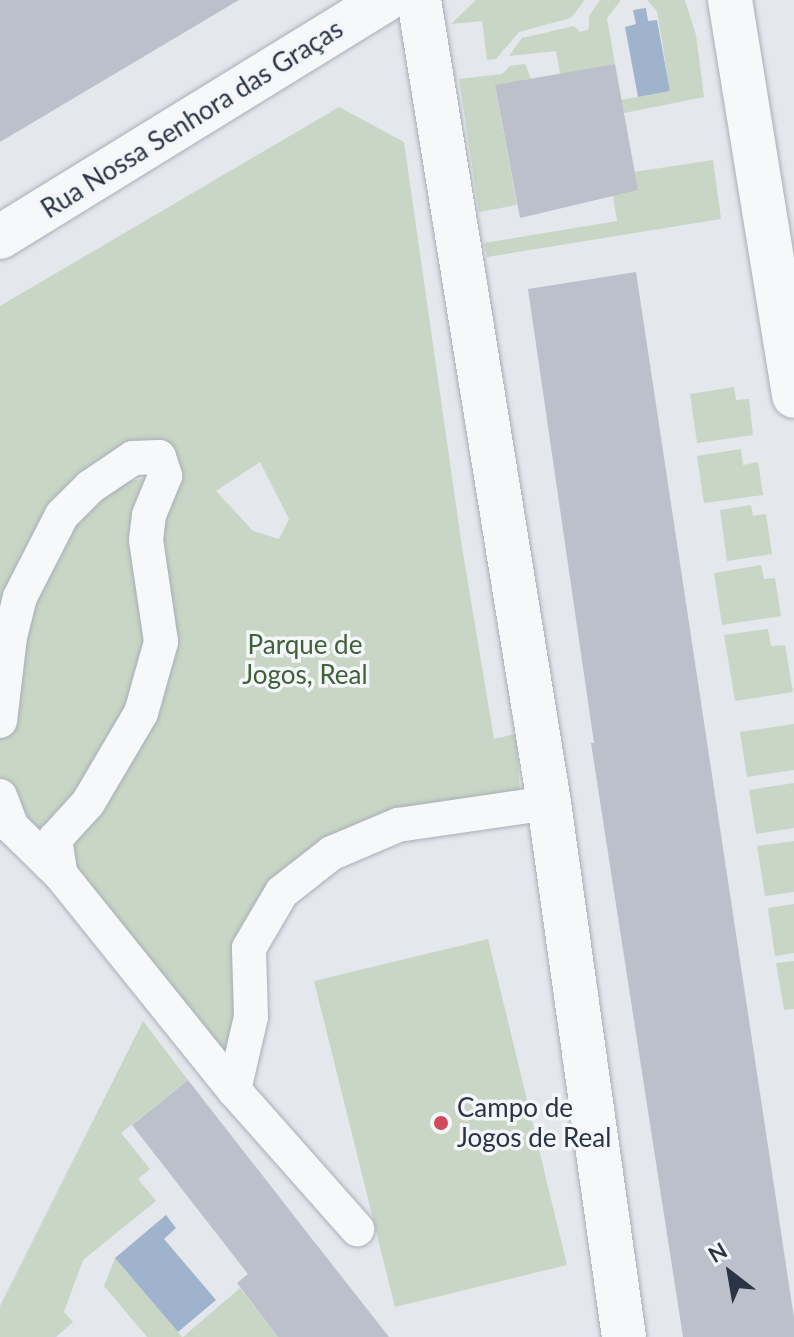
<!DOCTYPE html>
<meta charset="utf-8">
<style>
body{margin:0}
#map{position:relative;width:794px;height:1337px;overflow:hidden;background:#e4e7ec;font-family:Lato,sans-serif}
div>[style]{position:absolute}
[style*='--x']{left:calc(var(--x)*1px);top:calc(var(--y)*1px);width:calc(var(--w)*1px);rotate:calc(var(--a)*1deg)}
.green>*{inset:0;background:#c9d6c5}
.water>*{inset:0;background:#9fb4cc}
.building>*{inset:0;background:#bbc0ca}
.roads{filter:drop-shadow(0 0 2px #a9aeb7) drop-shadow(0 0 2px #a9aeb7)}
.pedestrian>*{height:34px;margin:-17px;padding:0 17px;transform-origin:17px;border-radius:17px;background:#f7f8fa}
.minor>*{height:44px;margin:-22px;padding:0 22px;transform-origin:22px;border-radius:22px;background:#f7f8fa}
.dots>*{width:22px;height:22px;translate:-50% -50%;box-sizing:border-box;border:4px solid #f4f6f9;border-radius:50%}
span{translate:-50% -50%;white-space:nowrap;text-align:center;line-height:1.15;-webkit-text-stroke:7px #f4f6f9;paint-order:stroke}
.street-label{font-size:26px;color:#2b3445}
.park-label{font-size:26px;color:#3f6138}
.poi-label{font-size:26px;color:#2b3445}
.left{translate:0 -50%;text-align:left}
.north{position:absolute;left:690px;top:1233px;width:80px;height:80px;-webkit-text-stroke:6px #f4f6f9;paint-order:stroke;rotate:329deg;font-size:22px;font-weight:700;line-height:32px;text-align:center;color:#2b3445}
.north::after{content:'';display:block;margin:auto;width:28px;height:36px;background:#2b3445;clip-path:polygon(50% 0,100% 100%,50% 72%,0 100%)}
</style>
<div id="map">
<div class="green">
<div style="clip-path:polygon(476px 0,585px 0,571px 18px,519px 32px,496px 59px,487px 60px,482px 21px,451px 24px)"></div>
<div style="clip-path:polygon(600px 0,621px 0,607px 18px,615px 64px,560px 74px,556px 51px,509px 56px,522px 38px,574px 26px,580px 32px,589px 29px,589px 16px)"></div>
<div style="clip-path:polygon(647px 0,685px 0,696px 35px,704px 97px,624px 113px,621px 100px,670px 91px,657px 11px)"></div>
<div style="clip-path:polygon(525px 64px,531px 79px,495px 86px,517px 205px,479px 212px,459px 79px,502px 74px,510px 66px)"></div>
<div style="clip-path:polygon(evenodd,339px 107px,404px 142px,462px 547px,494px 739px,516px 734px,521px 808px,332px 853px,249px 948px,234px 1090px,0 825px,0 306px,339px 107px,133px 459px,164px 476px,92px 486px,133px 459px,339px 107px,260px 462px,289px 519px,279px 539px,253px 531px,216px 491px,260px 462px)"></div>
<div style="clip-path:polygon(713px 160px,721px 219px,487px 257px,484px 243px,617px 221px,613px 195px,638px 190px,634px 172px)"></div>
<div style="clip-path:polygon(734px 387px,736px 400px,749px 399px,753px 435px,697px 443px,690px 394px)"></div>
<div style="clip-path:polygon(741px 449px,743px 465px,758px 462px,763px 495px,704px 503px,697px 456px)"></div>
<div style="clip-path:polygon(751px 505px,753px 516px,766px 514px,772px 554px,727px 561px,720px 510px)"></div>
<div style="clip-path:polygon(761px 565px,764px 579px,775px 578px,781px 616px,722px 625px,714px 573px)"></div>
<div style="clip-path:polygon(768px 629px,771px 646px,785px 645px,793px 692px,735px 701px,724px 635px)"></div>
<div style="clip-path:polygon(794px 724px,794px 770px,747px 777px,740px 732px)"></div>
<div style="clip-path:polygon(794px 783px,794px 828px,756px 834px,749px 790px)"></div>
<div style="clip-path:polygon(794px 841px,794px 892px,765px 896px,757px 846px)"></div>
<div style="clip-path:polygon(794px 904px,794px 953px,775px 956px,768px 908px)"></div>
<div style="clip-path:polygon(488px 939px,567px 1265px,395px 1307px,314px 981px)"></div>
<div style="clip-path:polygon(794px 961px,794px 1009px,784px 1010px,776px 963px)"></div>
<div style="clip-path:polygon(143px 1021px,188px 1080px,121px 1133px,150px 1169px,138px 1179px,156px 1201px,83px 1260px,64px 1312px,73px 1322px,56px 1337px,0 1337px,0 1306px)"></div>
<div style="clip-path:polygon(115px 1258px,182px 1337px,147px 1337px,104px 1286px)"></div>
<div style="clip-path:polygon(240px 1288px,278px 1337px,183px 1337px)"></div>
</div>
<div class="water">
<div style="clip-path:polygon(646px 8px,648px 21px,657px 20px,670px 91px,638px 97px,625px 27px,636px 24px,633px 10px)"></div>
<div style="clip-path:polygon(166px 1215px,176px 1228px,164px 1239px,216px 1300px,178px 1332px,115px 1258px)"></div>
</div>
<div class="building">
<div style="clip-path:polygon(0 0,239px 0,0 142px)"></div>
<div style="clip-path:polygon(615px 64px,638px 190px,520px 218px,495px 85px)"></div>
<div style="clip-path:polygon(636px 272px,794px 1318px,794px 1337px,683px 1337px,591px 743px,594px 743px,528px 289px)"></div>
<div style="clip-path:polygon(188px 1080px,305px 1230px,389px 1337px,278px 1337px,237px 1283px,248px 1274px,132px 1125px)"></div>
</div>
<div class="roads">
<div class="pedestrian">
<div style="--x:0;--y:721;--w:85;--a:-83.2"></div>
<div style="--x:10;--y:637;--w:41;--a:-76"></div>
<div style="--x:20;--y:597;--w:92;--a:-62.9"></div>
<div style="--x:62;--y:515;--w:40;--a:-45"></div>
<div style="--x:90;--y:487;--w:52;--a:-34"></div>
<div style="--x:133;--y:458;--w:26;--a:-2"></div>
<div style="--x:159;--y:457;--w:20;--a:72"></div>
<div style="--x:165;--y:476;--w:42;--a:112.3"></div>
<div style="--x:149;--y:515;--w:25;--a:97"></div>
<div style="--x:146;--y:540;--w:103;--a:81.6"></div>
<div style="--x:161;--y:642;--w:74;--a:105.7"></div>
<div style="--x:141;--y:713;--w:104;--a:120.5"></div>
<div style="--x:88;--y:803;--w:49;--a:132.5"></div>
<div style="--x:55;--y:839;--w:36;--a:81"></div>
<div style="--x:0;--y:796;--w:33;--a:69"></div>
<div style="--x:12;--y:827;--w:69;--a:44.4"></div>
<div style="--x:61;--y:875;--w:276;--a:51.2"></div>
<div style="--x:234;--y:1090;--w:186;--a:48.5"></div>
<div style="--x:234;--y:1090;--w:75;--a:-76.9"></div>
<div style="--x:251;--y:1017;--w:69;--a:-91.7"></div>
<div style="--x:249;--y:948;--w:65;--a:-59.5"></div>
<div style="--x:282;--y:892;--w:63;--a:-38"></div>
<div style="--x:332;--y:853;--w:72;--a:-23"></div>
<div style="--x:398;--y:825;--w:153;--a:-8.3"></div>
</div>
<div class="minor">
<div style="--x:419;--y:0;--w:813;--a:80.8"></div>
<div style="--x:549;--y:803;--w:539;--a:82.01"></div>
<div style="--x:730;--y:0;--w:401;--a:80.8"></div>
<div style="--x:0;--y:237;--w:452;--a:-31.6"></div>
</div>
</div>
<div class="dots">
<div style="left:441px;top:1123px;background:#d1495b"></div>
</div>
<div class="street-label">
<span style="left:192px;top:119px;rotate:-32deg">Rua Nossa Senhora das Graças</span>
</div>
<div class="park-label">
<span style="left:305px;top:660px">Parque de<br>Jogos, Real</span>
</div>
<div class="poi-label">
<span class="left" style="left:457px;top:1123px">Campo de<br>Jogos de Real</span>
</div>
<div class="north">N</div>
</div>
